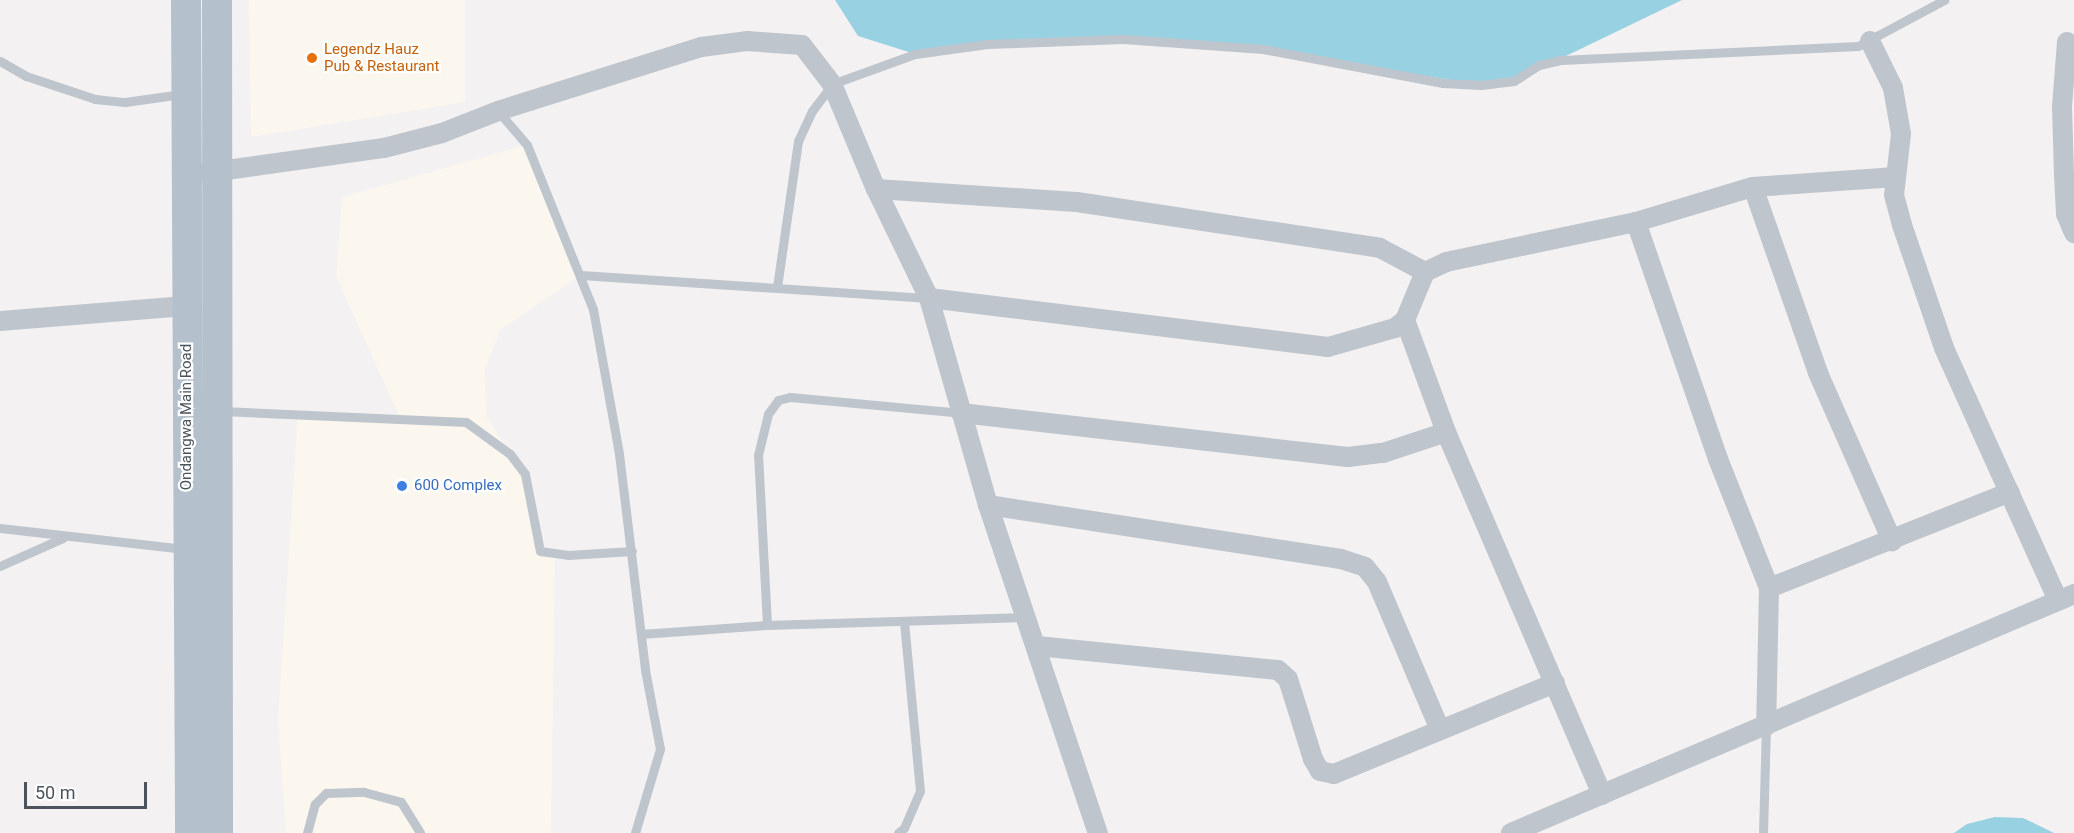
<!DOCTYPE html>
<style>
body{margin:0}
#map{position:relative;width:2074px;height:833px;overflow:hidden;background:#f3f1f1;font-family:Roboto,sans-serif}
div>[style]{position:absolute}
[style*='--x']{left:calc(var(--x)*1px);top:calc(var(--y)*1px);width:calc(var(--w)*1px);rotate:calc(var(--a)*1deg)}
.commercial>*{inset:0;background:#fbf7ee}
.water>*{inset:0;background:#98d1e2}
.service>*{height:9px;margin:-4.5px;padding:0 4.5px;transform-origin:4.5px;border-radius:4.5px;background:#bfc5cc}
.minor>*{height:20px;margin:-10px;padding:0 10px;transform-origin:10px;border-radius:10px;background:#bfc5cc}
.primary>*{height:30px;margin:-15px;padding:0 15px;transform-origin:15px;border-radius:15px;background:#b4c0cc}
.dots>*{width:16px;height:16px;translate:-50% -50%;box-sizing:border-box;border:3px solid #fff;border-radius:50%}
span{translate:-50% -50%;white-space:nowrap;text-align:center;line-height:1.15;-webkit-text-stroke:4.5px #fff;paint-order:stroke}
.food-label{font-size:15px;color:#c56008}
.left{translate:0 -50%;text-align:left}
.street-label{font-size:15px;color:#4b545c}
.shop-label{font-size:15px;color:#366cbe}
.scale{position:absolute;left:24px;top:782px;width:123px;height:27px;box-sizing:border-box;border:3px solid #4b545c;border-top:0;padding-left:8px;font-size:18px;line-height:21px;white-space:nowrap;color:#4b545c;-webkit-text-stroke:4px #fff;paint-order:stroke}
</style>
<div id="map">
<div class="commercial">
<div style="clip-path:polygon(249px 0,465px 0,465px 102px,251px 137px)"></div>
<div style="clip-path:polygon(527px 145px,581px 275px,500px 330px,485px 369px,486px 416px,518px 465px,538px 545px,555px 555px,551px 833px,286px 833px,278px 720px,298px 414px,400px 418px,336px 276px,342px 197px)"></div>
</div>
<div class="water">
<div style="clip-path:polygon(835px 0,1682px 0,1514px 81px,1481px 85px,1263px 49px,1123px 39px,987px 44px,915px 54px,858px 36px)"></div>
<div style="clip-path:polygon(1995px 817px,2023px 818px,2054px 833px,1954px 833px,1967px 824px)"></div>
</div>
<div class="service">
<div style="--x:0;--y:61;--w:30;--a:30"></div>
<div style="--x:26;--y:76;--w:73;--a:18.4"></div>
<div style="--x:95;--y:99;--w:30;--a:6"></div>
<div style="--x:125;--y:102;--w:57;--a:-8.1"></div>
<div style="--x:498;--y:111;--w:45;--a:49.5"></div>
<div style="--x:527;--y:145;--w:177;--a:68.1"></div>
<div style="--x:593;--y:309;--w:147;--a:79.8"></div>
<div style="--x:619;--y:454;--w:218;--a:83.1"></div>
<div style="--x:645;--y:670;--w:80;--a:79.2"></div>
<div style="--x:660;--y:749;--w:88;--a:106.6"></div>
<div style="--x:581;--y:275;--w:349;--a:3.8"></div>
<div style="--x:777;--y:287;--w:148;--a:-81.8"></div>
<div style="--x:798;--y:141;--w:33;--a:-65"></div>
<div style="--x:812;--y:111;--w:34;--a:-53"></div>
<div style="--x:832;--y:84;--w:88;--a:-19.9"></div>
<div style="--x:915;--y:54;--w:73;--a:-7.9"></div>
<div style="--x:987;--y:44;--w:136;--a:-2.1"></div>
<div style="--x:1123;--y:39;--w:140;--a:4.1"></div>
<div style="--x:1263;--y:49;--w:183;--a:10.7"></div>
<div style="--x:1443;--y:83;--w:38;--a:3"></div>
<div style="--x:1481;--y:85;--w:33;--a:-7"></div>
<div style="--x:1514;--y:81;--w:30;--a:-33"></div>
<div style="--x:1539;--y:65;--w:23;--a:-13"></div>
<div style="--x:1561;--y:60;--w:297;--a:-2.7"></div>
<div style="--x:1858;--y:46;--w:98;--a:-28.1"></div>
<div style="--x:222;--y:411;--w:244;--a:2.6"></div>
<div style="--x:466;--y:422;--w:54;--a:36"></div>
<div style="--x:510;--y:454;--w:25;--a:53"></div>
<div style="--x:525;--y:474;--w:78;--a:79"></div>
<div style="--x:540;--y:551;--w:28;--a:8"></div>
<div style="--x:568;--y:555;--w:64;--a:-3.6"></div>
<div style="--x:0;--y:528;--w:186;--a:6.5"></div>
<div style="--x:0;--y:566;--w:69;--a:-24"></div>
<div style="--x:767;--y:625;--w:170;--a:-93"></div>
<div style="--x:758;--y:455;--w:42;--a:-76.3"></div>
<div style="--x:768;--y:414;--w:17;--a:-54"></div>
<div style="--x:778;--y:400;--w:12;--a:-14"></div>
<div style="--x:790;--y:397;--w:172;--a:5.3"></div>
<div style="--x:641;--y:634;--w:126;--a:-4.1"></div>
<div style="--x:767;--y:625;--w:260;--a:-1.8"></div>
<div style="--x:307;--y:833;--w:30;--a:-75"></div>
<div style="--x:315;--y:804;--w:16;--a:-45"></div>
<div style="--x:326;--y:793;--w:38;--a:-2"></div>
<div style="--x:364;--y:792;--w:38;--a:15"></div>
<div style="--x:401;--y:802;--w:36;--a:58"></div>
<div style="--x:898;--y:833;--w:8;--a:-40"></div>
<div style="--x:904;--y:828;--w:40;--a:-66.6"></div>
<div style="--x:920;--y:791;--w:170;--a:-95.4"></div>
<div style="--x:1763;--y:833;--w:107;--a:-88.4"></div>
</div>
<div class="minor">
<div style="--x:1870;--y:41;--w:52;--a:63.9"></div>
<div style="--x:1893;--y:88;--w:47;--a:80.1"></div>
<div style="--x:1901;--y:134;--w:61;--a:96.5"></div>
<div style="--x:1894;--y:195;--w:31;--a:75"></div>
<div style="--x:1902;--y:225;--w:130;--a:71.1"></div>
<div style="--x:1944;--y:348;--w:277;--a:65.7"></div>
<div style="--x:2067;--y:42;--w:65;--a:94.4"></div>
<div style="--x:2062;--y:107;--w:68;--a:88.3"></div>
<div style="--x:2064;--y:175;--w:39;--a:87"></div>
<div style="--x:2066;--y:214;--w:21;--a:67"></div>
<div style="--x:205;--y:173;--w:181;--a:-8"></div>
<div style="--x:384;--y:148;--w:60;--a:-14.5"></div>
<div style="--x:442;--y:133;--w:60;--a:-21.4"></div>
<div style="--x:498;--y:111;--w:213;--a:-17.5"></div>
<div style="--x:701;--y:47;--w:46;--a:-7.4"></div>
<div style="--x:747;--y:41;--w:55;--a:4.2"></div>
<div style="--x:802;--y:45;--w:49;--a:52.4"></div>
<div style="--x:832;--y:84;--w:114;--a:67.3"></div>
<div style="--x:876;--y:189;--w:121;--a:64.1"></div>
<div style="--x:929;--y:298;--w:215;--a:74.1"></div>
<div style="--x:988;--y:505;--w:346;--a:71.5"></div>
<div style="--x:1753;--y:187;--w:197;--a:70.7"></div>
<div style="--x:1818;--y:373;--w:184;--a:66.2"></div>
<div style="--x:876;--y:189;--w:201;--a:3.7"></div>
<div style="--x:1077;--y:202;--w:306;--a:8.6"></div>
<div style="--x:1380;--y:248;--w:51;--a:28.1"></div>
<div style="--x:1636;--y:222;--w:251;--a:70.9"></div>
<div style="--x:1718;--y:459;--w:139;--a:68.4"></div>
<div style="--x:1769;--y:588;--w:138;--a:91.2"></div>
<div style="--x:929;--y:298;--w:402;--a:7"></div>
<div style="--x:1328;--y:347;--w:70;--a:-15.8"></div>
<div style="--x:1395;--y:328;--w:13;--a:-39"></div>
<div style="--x:1405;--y:320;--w:52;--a:-67.4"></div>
<div style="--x:1425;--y:272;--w:23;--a:-25"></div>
<div style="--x:1446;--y:262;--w:194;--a:-11.9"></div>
<div style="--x:1636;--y:222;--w:122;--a:-16.7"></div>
<div style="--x:1753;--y:187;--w:143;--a:-4"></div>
<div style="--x:1405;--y:320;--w:119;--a:69.9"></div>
<div style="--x:1446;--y:432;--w:395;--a:66.7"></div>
<div style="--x:0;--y:321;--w:189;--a:-4.6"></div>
<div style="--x:961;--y:413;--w:389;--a:6.5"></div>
<div style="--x:1348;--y:457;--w:35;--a:-7"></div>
<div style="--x:1383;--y:453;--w:66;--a:-18.4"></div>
<div style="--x:988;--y:505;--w:357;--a:8.7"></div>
<div style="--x:1341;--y:559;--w:25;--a:18"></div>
<div style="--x:1365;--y:567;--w:19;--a:51"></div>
<div style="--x:1377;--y:582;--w:161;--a:66.9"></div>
<div style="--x:1769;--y:588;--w:259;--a:-21.7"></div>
<div style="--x:1037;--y:646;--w:242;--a:5.7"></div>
<div style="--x:1278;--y:670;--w:13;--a:42"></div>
<div style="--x:1288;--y:679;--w:84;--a:72.6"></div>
<div style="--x:1313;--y:759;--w:14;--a:60"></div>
<div style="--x:1320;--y:771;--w:14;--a:12"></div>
<div style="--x:1334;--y:774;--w:239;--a:-22.4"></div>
<div style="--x:1511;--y:833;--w:612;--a:-23"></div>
</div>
<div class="primary">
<div style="--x:186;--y:0;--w:833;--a:89.72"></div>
<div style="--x:217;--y:0;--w:833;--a:89.93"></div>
</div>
<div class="dots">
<div style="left:312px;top:58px;background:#e8710a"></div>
<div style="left:402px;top:486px;background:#3f7fe0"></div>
</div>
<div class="food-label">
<span class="left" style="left:324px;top:58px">Legendz Hauz<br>Pub &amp; Restaurant</span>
</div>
<div class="street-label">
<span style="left:187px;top:417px;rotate:-90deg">Ondangwa Main Road</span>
</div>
<div class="shop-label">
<span class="left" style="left:414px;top:486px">600 Complex</span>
</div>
<div class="scale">50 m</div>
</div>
